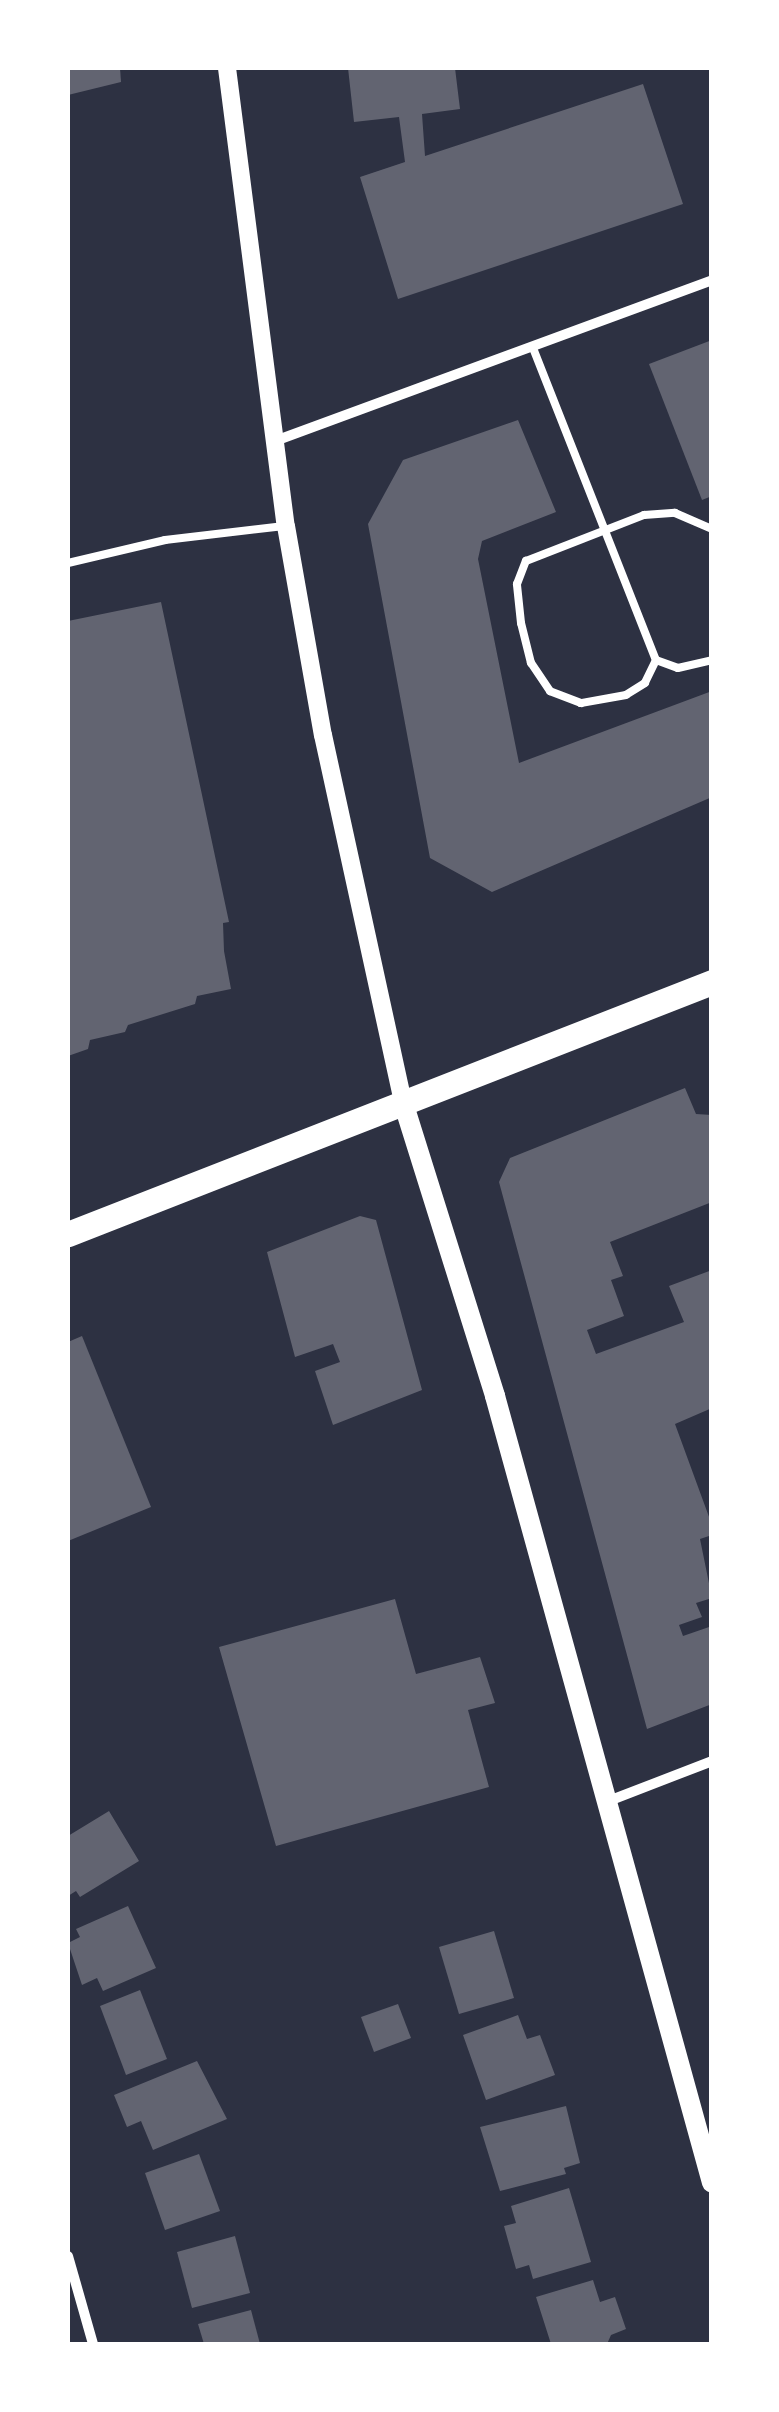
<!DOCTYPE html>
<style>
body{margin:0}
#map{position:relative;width:779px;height:2412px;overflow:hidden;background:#2d3142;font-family:"Alegreya Sans",sans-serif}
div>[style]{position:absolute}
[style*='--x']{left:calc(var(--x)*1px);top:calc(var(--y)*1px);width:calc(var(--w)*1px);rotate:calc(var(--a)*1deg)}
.building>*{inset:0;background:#626471}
.service>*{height:8px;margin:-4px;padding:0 4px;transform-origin:4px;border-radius:4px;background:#fff}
.minor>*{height:10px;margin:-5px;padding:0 5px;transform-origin:5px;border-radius:5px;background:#fff}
.tertiary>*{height:18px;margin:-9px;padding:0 9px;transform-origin:9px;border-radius:9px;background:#fff}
.secondary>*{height:20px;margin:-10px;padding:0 10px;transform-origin:10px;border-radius:10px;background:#fff}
.primary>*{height:25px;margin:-12.5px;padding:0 12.5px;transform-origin:12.5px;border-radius:12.5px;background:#fff}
span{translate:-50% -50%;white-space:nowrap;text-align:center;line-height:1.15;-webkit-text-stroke:8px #fff;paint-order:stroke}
.frame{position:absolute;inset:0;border:70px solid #fff;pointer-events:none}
</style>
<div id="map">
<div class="building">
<div style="clip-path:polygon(68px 68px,120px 68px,121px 82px,68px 95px)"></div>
<div style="clip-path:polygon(348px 68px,455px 68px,460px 109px,422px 114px,425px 156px,643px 84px,683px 204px,398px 299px,360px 177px,405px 162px,399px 117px,354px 122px)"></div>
<div style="clip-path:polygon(712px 340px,712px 496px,702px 500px,649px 364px)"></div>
<div style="clip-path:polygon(518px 420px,556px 512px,482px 541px,478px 559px,519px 763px,712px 691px,712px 797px,492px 892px,430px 858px,368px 524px,403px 460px)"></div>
<div style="clip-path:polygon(161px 602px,229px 922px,223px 923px,224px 951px,231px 989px,197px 996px,195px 1004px,128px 1025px,125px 1032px,90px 1040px,88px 1049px,68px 1056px,68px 621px)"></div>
<div style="clip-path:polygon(685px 1088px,696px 1114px,712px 1115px,712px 1202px,610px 1242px,623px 1276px,611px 1280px,624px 1316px,587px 1330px,596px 1354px,684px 1322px,669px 1286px,712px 1270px,712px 1408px,675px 1424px,712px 1525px,712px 1535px,700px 1539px,712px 1598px,696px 1603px,702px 1617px,679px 1625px,683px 1636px,712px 1626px,712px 1704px,647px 1729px,499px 1182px,510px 1158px)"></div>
<div style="clip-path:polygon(360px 1216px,376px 1220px,422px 1390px,333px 1425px,315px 1371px,340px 1362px,333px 1344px,295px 1357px,267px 1252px)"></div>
<div style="clip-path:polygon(82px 1336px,151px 1507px,68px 1541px,68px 1342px)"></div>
<div style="clip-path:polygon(395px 1599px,416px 1674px,480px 1657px,495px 1703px,468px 1710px,489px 1787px,276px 1846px,219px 1647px)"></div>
<div style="clip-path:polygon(109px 1811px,139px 1861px,80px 1897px,76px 1891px,68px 1896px,68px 1836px)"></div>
<div style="clip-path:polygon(128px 1906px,156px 1968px,103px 1991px,97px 1978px,82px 1985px,68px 1943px,80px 1937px,76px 1929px)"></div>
<div style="clip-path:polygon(494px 1931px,514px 1998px,459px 2014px,439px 1947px)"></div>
<div style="clip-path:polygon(140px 1990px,167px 2059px,126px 2075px,100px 2006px)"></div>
<div style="clip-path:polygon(398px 2004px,411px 2038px,374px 2052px,361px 2017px)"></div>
<div style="clip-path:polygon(518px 2015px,527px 2039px,540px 2035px,555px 2075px,486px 2100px,463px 2035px)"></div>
<div style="clip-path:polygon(197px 2061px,227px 2119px,153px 2150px,141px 2121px,127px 2127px,114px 2095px)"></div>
<div style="clip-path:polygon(566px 2106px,580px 2163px,564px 2168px,566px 2174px,500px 2191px,480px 2127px)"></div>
<div style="clip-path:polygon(199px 2154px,220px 2211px,165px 2230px,145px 2173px)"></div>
<div style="clip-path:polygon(569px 2188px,591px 2262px,533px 2279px,529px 2265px,516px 2269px,504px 2226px,516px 2223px,511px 2206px)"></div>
<div style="clip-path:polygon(235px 2236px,250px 2293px,192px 2308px,177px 2252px)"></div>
<div style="clip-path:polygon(593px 2280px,600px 2302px,615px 2297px,626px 2329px,611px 2335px,607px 2344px,551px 2344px,536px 2297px)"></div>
<div style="clip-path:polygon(251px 2310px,260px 2344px,204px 2344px,198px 2324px)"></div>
</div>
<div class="service">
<div style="--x:533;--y:348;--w:335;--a:68.5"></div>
<div style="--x:656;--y:660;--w:23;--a:20"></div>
<div style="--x:678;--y:668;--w:35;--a:-13"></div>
<div style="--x:68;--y:563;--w:100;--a:-13.3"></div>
<div style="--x:165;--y:540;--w:120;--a:-6.7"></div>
<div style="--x:656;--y:660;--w:25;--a:116"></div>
<div style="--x:645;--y:683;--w:22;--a:148"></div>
<div style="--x:626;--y:695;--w:46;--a:169.9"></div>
<div style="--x:581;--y:703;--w:33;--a:-159"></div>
<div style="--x:550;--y:691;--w:34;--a:-124"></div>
<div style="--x:531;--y:663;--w:41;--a:-104"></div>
<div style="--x:521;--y:623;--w:39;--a:-96"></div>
<div style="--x:517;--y:584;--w:25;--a:-69"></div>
<div style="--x:526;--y:561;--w:127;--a:-21.3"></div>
<div style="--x:644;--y:515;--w:31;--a:-4"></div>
<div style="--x:675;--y:513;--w:40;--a:23.4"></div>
</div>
<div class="minor">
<div style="--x:275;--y:441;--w:466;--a:-20.2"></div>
<div style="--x:606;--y:1802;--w:114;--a:-21.1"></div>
<div style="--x:68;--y:2256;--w:91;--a:74.1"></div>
</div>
<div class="tertiary">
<div style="--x:227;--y:68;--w:462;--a:82.7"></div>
<div style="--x:286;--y:526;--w:212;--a:80"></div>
<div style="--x:323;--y:735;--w:376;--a:77.7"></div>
</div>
<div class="secondary">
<div style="--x:403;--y:1102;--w:308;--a:72.6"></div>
<div style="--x:495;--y:1396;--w:816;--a:74.58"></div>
</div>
<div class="primary">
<div style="--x:68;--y:1234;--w:692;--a:-21.37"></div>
</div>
<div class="frame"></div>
</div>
